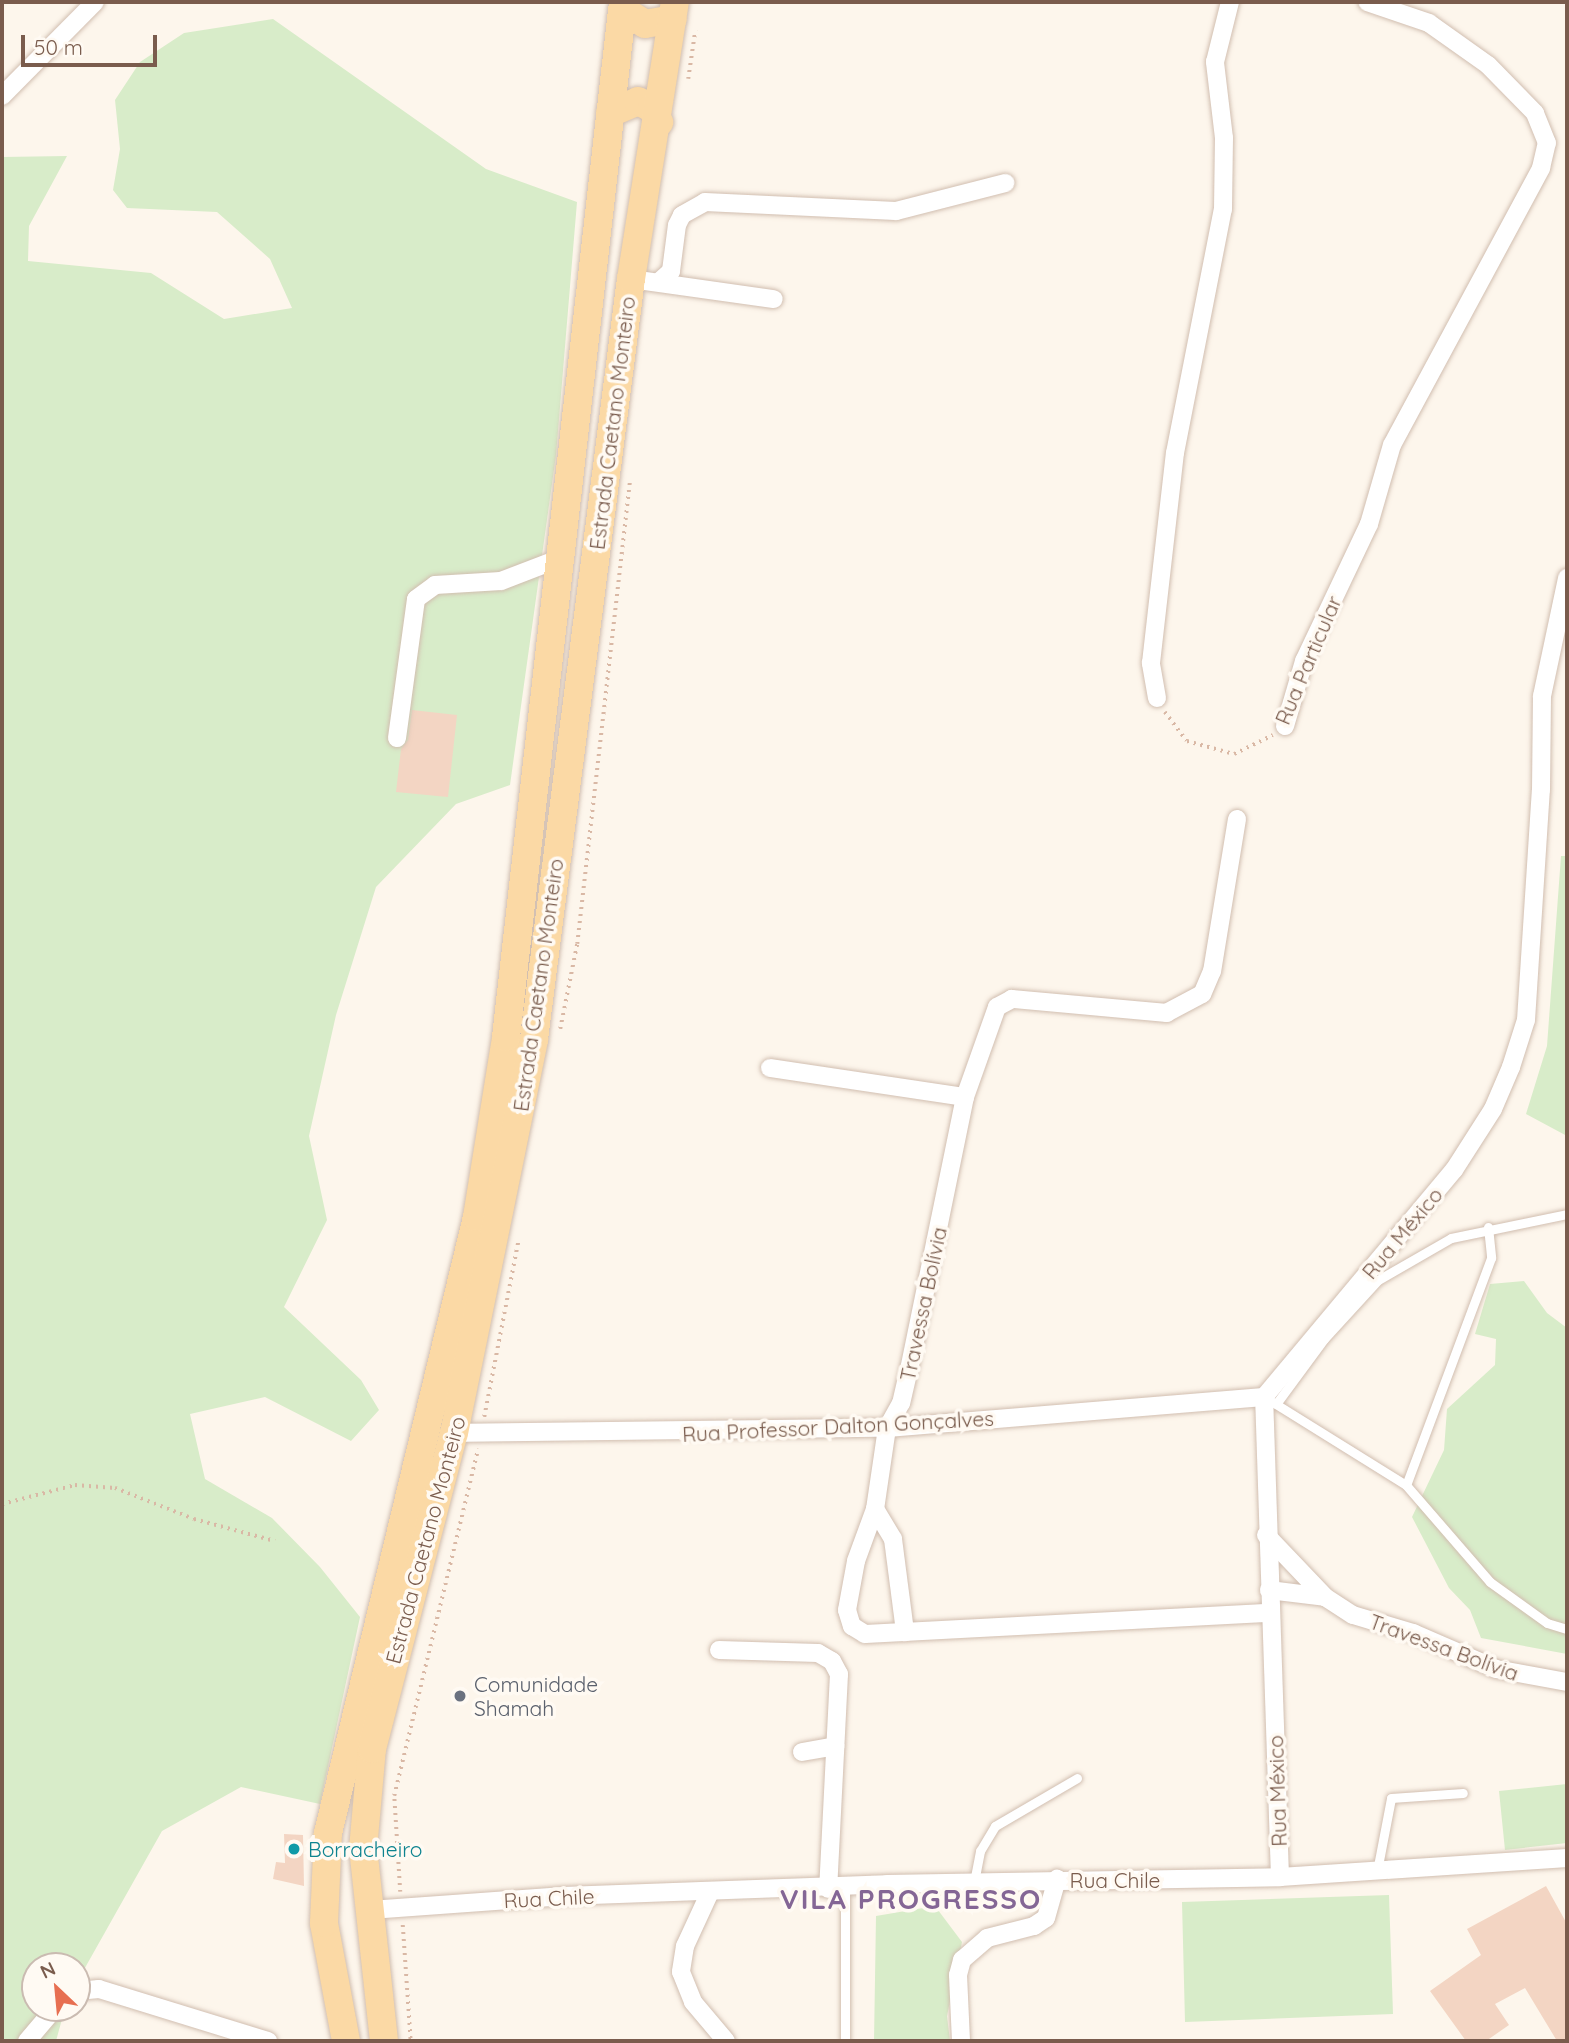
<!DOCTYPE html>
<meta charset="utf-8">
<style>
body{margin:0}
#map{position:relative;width:1569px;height:2043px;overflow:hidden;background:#fdf6ec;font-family:Quicksand,sans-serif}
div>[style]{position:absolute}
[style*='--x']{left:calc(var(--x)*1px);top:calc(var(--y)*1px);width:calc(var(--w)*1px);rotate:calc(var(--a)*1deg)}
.green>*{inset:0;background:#d8ecc9}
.building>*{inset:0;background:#f3d5c3}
.path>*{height:3.5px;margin-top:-1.75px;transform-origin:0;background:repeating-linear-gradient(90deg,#d9b8a5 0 2px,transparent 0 7px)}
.roads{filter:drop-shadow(0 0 2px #d1beb0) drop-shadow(0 0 2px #d1beb0)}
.service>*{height:9px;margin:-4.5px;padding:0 4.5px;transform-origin:4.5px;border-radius:4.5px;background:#fff}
.minor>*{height:18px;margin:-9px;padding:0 9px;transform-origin:9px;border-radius:9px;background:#fff}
.primary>*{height:28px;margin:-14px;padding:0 14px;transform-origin:14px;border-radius:14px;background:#fbd9a5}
.dots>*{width:19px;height:19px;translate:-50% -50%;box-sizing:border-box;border:4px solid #fffaf3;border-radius:50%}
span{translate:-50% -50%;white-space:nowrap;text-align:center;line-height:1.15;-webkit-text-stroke:7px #fffaf3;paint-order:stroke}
.street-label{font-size:21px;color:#7a5c4d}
.worship-label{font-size:21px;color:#5b616d}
.left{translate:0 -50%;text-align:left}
.culture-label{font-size:21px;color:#0d838f}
.district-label{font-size:28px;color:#846695;font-weight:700;letter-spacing:2px}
.frame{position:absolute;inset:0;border:4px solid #7a5c4d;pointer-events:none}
.north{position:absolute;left:21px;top:1952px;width:70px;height:70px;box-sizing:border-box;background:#fffaf3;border:2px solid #cabbb1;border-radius:50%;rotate:334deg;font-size:19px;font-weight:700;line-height:28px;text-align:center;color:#7a5c4d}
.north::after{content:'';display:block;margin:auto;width:24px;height:32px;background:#e76f51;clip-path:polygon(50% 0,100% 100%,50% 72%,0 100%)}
.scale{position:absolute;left:21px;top:35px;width:136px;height:32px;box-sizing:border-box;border:4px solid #7a5c4d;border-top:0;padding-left:9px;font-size:21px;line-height:24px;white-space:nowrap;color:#7a5c4d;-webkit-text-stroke:5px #fffaf3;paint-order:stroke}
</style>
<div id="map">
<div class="green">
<div style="clip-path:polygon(273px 19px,486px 169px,577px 202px,556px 455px,510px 785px,456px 804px,376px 887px,336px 1015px,309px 1136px,327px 1220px,284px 1307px,361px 1380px,379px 1410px,351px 1441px,265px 1397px,190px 1414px,205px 1479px,272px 1518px,320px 1567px,360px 1617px,320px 1804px,241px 1787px,162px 1831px,77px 1982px,77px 1966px,35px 1966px,35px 2008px,65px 2008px,56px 2041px,2px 2041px,2px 157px,67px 156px,29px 226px,28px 261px,151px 273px,224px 319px,292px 308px,270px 259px,217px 212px,127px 208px,113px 190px,120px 149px,115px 100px,140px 62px,184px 33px)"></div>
<div style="clip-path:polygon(1561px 856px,1567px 856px,1567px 1136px,1526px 1114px,1547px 1046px)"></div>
<div style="clip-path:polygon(1524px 1281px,1547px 1313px,1567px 1328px,1567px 1654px,1481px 1638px,1470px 1610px,1449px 1588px,1412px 1517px,1444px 1450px,1447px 1409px,1495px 1365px,1496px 1339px,1475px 1334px,1490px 1284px)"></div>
<div style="clip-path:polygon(1567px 1784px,1567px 1843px,1505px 1850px,1499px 1791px)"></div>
<div style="clip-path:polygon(1389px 1895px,1393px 2014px,1185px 2022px,1182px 1902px)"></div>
<div style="clip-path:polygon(935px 1906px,962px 1942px,947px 2016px,950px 2041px,874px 2041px,876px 1916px)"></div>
</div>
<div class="building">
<div style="clip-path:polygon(412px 710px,457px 715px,448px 797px,396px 792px,401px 749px,408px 740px)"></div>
<div style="clip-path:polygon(284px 1834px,303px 1835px,304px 1886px,273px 1879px,276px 1862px,285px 1863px)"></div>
<div style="clip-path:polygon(1546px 1886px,1567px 1924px,1567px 2041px,1557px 2041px,1525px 1988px,1495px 2004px,1509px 2025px,1486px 2041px,1466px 2041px,1430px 1991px,1481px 1955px,1467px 1929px)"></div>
</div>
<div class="path">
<div style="--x:688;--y:79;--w:49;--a:-81.7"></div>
<div style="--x:1165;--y:712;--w:36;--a:53"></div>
<div style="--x:1187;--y:741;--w:49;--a:15.5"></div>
<div style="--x:1234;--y:754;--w:43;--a:-26"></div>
<div style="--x:560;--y:1029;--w:87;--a:-78.7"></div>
<div style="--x:577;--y:944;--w:466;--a:-83.5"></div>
<div style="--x:484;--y:1417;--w:178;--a:-79"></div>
<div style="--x:2;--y:1504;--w:75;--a:-14.6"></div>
<div style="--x:75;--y:1485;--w:40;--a:4.3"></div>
<div style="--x:115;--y:1488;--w:85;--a:21.4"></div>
<div style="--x:194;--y:1519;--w:84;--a:15.2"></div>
<div style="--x:400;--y:1892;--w:96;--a:-93.6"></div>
<div style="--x:394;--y:1796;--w:357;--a:-76.4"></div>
<div style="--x:403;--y:1925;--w:116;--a:86.1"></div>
</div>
<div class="roads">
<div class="service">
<div style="--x:1488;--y:1227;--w:31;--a:84"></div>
<div style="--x:1491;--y:1258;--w:242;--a:110.5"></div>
<div style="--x:1406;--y:1485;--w:128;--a:49.1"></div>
<div style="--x:1490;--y:1582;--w:70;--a:35.7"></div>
<div style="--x:1547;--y:1623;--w:21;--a:17"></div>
<div style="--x:1271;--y:1401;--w:159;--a:31.9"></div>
<div style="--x:1276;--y:1404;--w:81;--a:-53.6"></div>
<div style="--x:1324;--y:1339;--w:80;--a:-47.5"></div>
<div style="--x:1378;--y:1280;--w:84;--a:-29.9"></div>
<div style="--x:1451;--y:1238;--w:118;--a:-11.7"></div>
<div style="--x:1377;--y:1871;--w:74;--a:-79.1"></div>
<div style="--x:1391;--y:1798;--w:72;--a:-4"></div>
<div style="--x:974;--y:1882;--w:32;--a:-79"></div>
<div style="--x:980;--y:1851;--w:29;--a:-59"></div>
<div style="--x:995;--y:1826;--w:95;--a:-30.3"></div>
<div style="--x:845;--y:1888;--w:153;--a:90"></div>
</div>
<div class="minor">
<div style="--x:2;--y:96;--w:132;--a:-45.3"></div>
<div style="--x:631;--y:279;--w:144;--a:8"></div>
<div style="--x:660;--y:281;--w:15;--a:-42"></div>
<div style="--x:671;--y:271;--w:46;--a:-82.6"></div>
<div style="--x:677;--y:225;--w:11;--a:-63"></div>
<div style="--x:682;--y:215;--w:26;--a:-29"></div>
<div style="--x:705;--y:202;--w:191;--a:2.7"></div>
<div style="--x:896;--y:211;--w:113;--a:-14.4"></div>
<div style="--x:1157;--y:698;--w:36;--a:-100"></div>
<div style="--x:1151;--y:663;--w:211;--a:-83.5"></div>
<div style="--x:1175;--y:453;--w:249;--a:-78.9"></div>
<div style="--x:1223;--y:209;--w:71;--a:-89.2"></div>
<div style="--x:1224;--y:138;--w:77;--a:-96.8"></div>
<div style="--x:1215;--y:62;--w:62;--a:-76"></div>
<div style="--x:1285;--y:726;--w:68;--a:-73.7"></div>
<div style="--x:1304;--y:661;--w:152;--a:-64.6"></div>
<div style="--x:1369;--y:524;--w:82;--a:-73.8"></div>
<div style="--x:1392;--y:445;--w:315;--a:-61.7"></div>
<div style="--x:1541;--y:168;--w:26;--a:-77"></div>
<div style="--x:1547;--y:143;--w:32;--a:-112"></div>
<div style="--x:1535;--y:113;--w:67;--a:-134.4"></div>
<div style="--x:1488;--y:65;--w:72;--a:-144.6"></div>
<div style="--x:1429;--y:23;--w:65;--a:-161.3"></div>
<div style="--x:397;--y:738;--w:140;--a:-82.2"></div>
<div style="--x:416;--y:599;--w:24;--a:-36"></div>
<div style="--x:435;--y:585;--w:66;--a:-3.5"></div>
<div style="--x:501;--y:581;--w:61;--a:-21.1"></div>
<div style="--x:1237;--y:819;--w:154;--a:99.3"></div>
<div style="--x:1212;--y:971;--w:25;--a:113"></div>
<div style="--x:1202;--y:994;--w:40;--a:152"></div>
<div style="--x:1167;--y:1013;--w:156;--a:-174.8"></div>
<div style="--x:1012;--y:999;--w:17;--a:152"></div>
<div style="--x:997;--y:1007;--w:96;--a:109.6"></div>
<div style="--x:965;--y:1097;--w:278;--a:101.6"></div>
<div style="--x:909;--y:1369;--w:35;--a:103"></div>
<div style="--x:901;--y:1403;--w:29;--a:119"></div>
<div style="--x:887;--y:1428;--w:82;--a:98.4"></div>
<div style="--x:875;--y:1509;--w:55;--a:110.1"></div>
<div style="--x:856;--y:1561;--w:50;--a:100.4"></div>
<div style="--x:847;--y:1610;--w:17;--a:73"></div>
<div style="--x:852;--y:1626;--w:15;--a:32"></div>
<div style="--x:865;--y:1634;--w:406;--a:-3"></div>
<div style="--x:770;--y:1068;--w:197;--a:8.5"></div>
<div style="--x:454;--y:1433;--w:433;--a:-0.7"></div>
<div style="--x:887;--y:1428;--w:378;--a:-4.7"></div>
<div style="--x:875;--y:1509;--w:35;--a:59"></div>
<div style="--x:893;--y:1539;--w:94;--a:82.6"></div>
<div style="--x:1266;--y:1535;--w:86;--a:46.4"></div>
<div style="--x:1325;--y:1597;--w:33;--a:33"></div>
<div style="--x:1353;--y:1615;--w:63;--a:16.7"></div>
<div style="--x:1413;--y:1633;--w:90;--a:23.4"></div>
<div style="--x:1496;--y:1669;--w:72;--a:10.4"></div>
<div style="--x:1269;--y:1590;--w:56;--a:7.1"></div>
<div style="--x:719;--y:1650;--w:99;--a:1.7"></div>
<div style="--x:818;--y:1653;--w:16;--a:30"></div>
<div style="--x:832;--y:1661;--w:15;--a:62"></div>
<div style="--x:839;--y:1674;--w:215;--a:92.9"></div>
<div style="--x:802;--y:1752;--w:34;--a:-10"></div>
<div style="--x:1280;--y:1877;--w:480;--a:-91.9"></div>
<div style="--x:1264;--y:1397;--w:296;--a:-50.1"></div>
<div style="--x:1454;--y:1170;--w:72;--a:-57.4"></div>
<div style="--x:1493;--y:1109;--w:46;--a:-66.8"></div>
<div style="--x:1511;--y:1067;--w:49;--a:-72.3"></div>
<div style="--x:1526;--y:1020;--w:230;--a:-86.3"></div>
<div style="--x:1541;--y:790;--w:94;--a:-89.4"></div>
<div style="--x:1542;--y:696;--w:121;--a:-78"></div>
<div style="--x:710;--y:1892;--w:60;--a:114.8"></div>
<div style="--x:685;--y:1946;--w:26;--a:99"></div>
<div style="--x:681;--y:1972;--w:32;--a:68"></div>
<div style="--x:693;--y:2002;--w:51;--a:49.8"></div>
<div style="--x:370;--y:1910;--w:195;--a:-4.1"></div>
<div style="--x:564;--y:1896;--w:323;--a:-2.1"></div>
<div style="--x:887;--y:1884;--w:393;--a:-1"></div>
<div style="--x:1280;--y:1877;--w:288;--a:-3.8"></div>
<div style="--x:77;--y:1991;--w:22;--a:-5"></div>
<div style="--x:99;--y:1989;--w:177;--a:17.1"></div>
<div style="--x:27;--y:2041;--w:43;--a:-49.7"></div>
<div style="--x:961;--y:2041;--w:66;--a:-92.6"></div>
<div style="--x:958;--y:1975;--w:16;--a:-75"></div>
<div style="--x:962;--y:1960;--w:33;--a:-41"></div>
<div style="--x:987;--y:1938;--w:49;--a:-14.3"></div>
<div style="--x:1034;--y:1926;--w:14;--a:-34"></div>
<div style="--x:1046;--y:1918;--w:41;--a:-74.2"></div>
</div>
<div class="primary">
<div style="--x:623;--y:10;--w:26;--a:32"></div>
<div style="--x:645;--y:24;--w:28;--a:-10"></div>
<div style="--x:610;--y:113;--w:30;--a:-23"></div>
<div style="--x:638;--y:101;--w:16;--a:27"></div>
<div style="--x:652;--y:108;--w:16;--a:63"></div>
<div style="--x:346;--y:2041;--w:120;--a:-100.6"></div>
<div style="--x:324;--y:1923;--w:90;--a:-87.5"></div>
<div style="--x:328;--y:1833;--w:634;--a:-76.4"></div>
<div style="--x:477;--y:1217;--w:182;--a:-80.8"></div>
<div style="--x:506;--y:1037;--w:1042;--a:-83.55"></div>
<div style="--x:384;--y:2041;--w:193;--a:-96.2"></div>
<div style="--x:363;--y:1849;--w:100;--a:-84.9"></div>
<div style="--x:372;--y:1749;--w:326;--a:-75.5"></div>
<div style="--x:454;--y:1433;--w:402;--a:-78.5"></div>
<div style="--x:534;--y:1039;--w:766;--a:-82.73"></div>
<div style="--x:631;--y:279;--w:280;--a:-81"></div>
</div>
</div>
<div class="dots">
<div style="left:460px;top:1696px;background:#6b7280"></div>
<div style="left:294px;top:1849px;background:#0f9aa8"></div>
</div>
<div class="street-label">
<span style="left:612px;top:423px;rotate:-83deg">Estrada Caetano Monteiro</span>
<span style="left:1308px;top:660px;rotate:-67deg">Rua Particular</span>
<span style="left:538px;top:985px;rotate:-82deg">Estrada Caetano Monteiro</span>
<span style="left:1402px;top:1233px;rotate:-50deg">Rua México</span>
<span style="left:923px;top:1304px;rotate:-78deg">Travessa Bolívia</span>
<span style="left:838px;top:1426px;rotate:-3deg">Rua Professor Dalton Gonçalves</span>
<span style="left:425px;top:1540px;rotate:-75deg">Estrada Caetano Monteiro</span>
<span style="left:1444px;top:1647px;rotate:20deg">Travessa Bolívia</span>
<span style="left:1277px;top:1791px;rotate:-92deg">Rua México</span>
<span style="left:1115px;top:1880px">Rua Chile</span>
<span style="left:549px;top:1898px;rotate:-3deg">Rua Chile</span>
</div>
<div class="worship-label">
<span class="left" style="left:474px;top:1696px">Comunidade<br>Shamah</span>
</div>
<div class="culture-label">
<span class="left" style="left:308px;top:1849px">Borracheiro</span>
</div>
<div class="district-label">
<span style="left:911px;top:1899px">VILA PROGRESSO</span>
</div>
<div class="frame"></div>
<div class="north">N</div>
<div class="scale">50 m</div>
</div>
